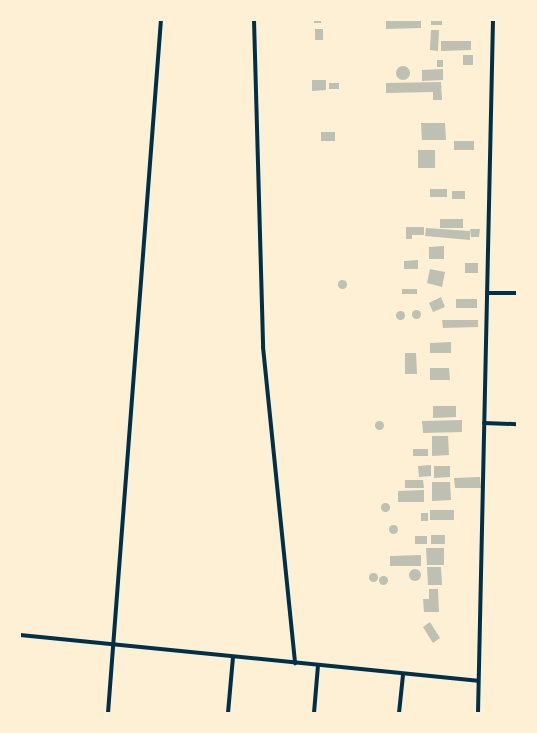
<!DOCTYPE html>
<style>
body{margin:0}
#map{position:relative;width:537px;height:733px;overflow:hidden;background:#fdf0d5;font-family:Quicksand,sans-serif}
div>[style]{position:absolute}
[style*='--x']{left:calc(var(--x)*1px);top:calc(var(--y)*1px);width:calc(var(--w)*1px);rotate:calc(var(--a)*1deg)}
.building>*{inset:0;background:#bec0b2}
.round{border-radius:50%}
.minor>*{height:4px;margin:-2px;padding:0 2px;transform-origin:2px;border-radius:2px;background:#003049}
span{translate:-50% -50%;white-space:nowrap;text-align:center;line-height:1.15;-webkit-text-stroke:3.5px #fdf0d5;paint-order:stroke}
.frame{position:absolute;inset:0;border:21px solid #fdf0d5;pointer-events:none}
</style>
<div id="map">
<div class="building">
<div style="clip-path:polygon(314px 20px,321px 20px,321px 23px,314px 23px)"></div>
<div style="clip-path:polygon(386px 20px,421px 20px,421px 28px,386px 29px)"></div>
<div style="clip-path:polygon(431px 20px,442px 20px,442px 25px,431px 25px)"></div>
<div style="clip-path:polygon(315px 29px,323px 29px,323px 40px,315px 40px)"></div>
<div style="clip-path:polygon(431px 30px,439px 30px,438px 51px,430px 50px)"></div>
<div style="clip-path:polygon(441px 41px,471px 41px,471px 50px,441px 51px)"></div>
<div style="clip-path:polygon(463px 55px,473px 55px,473px 65px,463px 65px)"></div>
<div style="clip-path:polygon(437px 60px,443px 60px,443px 67px,437px 67px)"></div>
<div class="round" style="left:396px;top:66px;width:14px;height:14px"></div>
<div style="clip-path:polygon(443px 69px,443px 80px,422px 81px,422px 70px)"></div>
<div style="clip-path:polygon(312px 80px,326px 80px,326px 90px,312px 91px)"></div>
<div style="clip-path:polygon(441px 82px,442px 100px,433px 100px,433px 92px,386px 93px,386px 83px)"></div>
<div style="clip-path:polygon(329px 83px,339px 83px,339px 89px,329px 89px)"></div>
<div style="clip-path:polygon(421px 123px,445px 123px,446px 140px,422px 140px)"></div>
<div style="clip-path:polygon(321px 132px,335px 132px,335px 141px,321px 141px)"></div>
<div style="clip-path:polygon(454px 141px,474px 141px,474px 150px,454px 150px)"></div>
<div style="clip-path:polygon(418px 150px,435px 150px,435px 168px,418px 168px)"></div>
<div style="clip-path:polygon(430px 189px,447px 189px,447px 197px,430px 197px)"></div>
<div style="clip-path:polygon(452px 191px,465px 191px,465px 199px,452px 199px)"></div>
<div style="clip-path:polygon(440px 219px,463px 219px,463px 228px,440px 228px)"></div>
<div style="clip-path:polygon(406px 227px,424px 227px,424px 235px,412px 235px,412px 239px,406px 239px)"></div>
<div style="clip-path:polygon(426px 228px,470px 231px,470px 240px,425px 236px)"></div>
<div style="clip-path:polygon(470px 229px,480px 229px,479px 237px,471px 237px)"></div>
<div style="clip-path:polygon(444px 246px,444px 259px,429px 259px,429px 247px)"></div>
<div style="clip-path:polygon(418px 260px,418px 269px,404px 269px,404px 261px)"></div>
<div style="clip-path:polygon(465px 263px,478px 263px,478px 273px,465px 273px)"></div>
<div style="clip-path:polygon(430px 269px,445px 272px,442px 287px,427px 283px)"></div>
<div class="round" style="left:337.5px;top:279.5px;width:9px;height:9px"></div>
<div style="clip-path:polygon(402px 289px,417px 289px,417px 294px,402px 294px)"></div>
<div style="clip-path:polygon(441px 297px,445px 307px,433px 312px,429px 303px)"></div>
<div style="clip-path:polygon(456px 299px,477px 299px,477px 308px,456px 308px)"></div>
<div class="round" style="left:411.5px;top:309.5px;width:9px;height:9px"></div>
<div class="round" style="left:395.5px;top:310.5px;width:9px;height:9px"></div>
<div style="clip-path:polygon(442px 320px,478px 320px,478px 327px,443px 328px)"></div>
<div style="clip-path:polygon(451px 342px,451px 353px,430px 353px,430px 343px)"></div>
<div style="clip-path:polygon(405px 353px,416px 353px,417px 374px,405px 374px)"></div>
<div style="clip-path:polygon(430px 368px,449px 368px,450px 380px,430px 380px)"></div>
<div style="clip-path:polygon(433px 406px,456px 406px,456px 417px,433px 418px)"></div>
<div style="clip-path:polygon(462px 420px,462px 432px,423px 433px,422px 421px)"></div>
<div class="round" style="left:374.5px;top:420.5px;width:9px;height:9px"></div>
<div style="clip-path:polygon(432px 436px,448px 436px,449px 455px,432px 456px)"></div>
<div style="clip-path:polygon(413px 449px,428px 449px,428px 456px,413px 456px)"></div>
<div style="clip-path:polygon(431px 465px,431px 476px,419px 477px,418px 466px)"></div>
<div style="clip-path:polygon(434px 466px,450px 466px,450px 477px,434px 478px)"></div>
<div style="clip-path:polygon(480px 477px,481px 488px,455px 488px,454px 478px)"></div>
<div style="clip-path:polygon(405px 480px,423px 480px,424px 488px,405px 488px)"></div>
<div style="clip-path:polygon(432px 482px,450px 482px,451px 500px,432px 501px)"></div>
<div style="clip-path:polygon(424px 490px,424px 502px,398px 502px,398px 491px)"></div>
<div class="round" style="left:380.5px;top:502.5px;width:9px;height:9px"></div>
<div style="clip-path:polygon(430px 510px,454px 510px,454px 520px,430px 520px)"></div>
<div style="clip-path:polygon(421px 513px,428px 513px,428px 521px,421px 521px)"></div>
<div class="round" style="left:388.5px;top:524.5px;width:9px;height:9px"></div>
<div style="clip-path:polygon(431px 535px,445px 535px,445px 544px,431px 544px)"></div>
<div style="clip-path:polygon(415px 536px,427px 536px,427px 544px,415px 544px)"></div>
<div style="clip-path:polygon(426px 548px,444px 548px,444px 565px,427px 565px)"></div>
<div style="clip-path:polygon(421px 555px,421px 566px,390px 566px,390px 556px)"></div>
<div style="clip-path:polygon(427px 567px,441px 567px,442px 585px,428px 585px)"></div>
<div class="round" style="left:409px;top:569px;width:12px;height:12px"></div>
<div class="round" style="left:368.5px;top:572.5px;width:9px;height:9px"></div>
<div class="round" style="left:378.5px;top:575.5px;width:9px;height:9px"></div>
<div style="clip-path:polygon(429px 589px,438px 589px,439px 612px,424px 612px,423px 599px,429px 599px)"></div>
<div style="clip-path:polygon(430px 622px,440px 638px,433px 643px,423px 627px)"></div>
</div>
<div class="minor">
<div style="--x:254;--y:20;--w:327;--a:88.4"></div>
<div style="--x:263;--y:347;--w:318;--a:84.2"></div>
<div style="--x:487;--y:293;--w:30;--a:0"></div>
<div style="--x:484;--y:423;--w:33;--a:2"></div>
<div style="--x:20;--y:635;--w:460;--a:5.7"></div>
<div style="--x:108;--y:713;--w:695;--a:-85.63"></div>
<div style="--x:228;--y:713;--w:56;--a:-84.9"></div>
<div style="--x:314;--y:713;--w:48;--a:-85.2"></div>
<div style="--x:399;--y:713;--w:39;--a:-84"></div>
<div style="--x:478;--y:713;--w:693;--a:-88.76"></div>
</div>
<div class="frame"></div>
</div>
